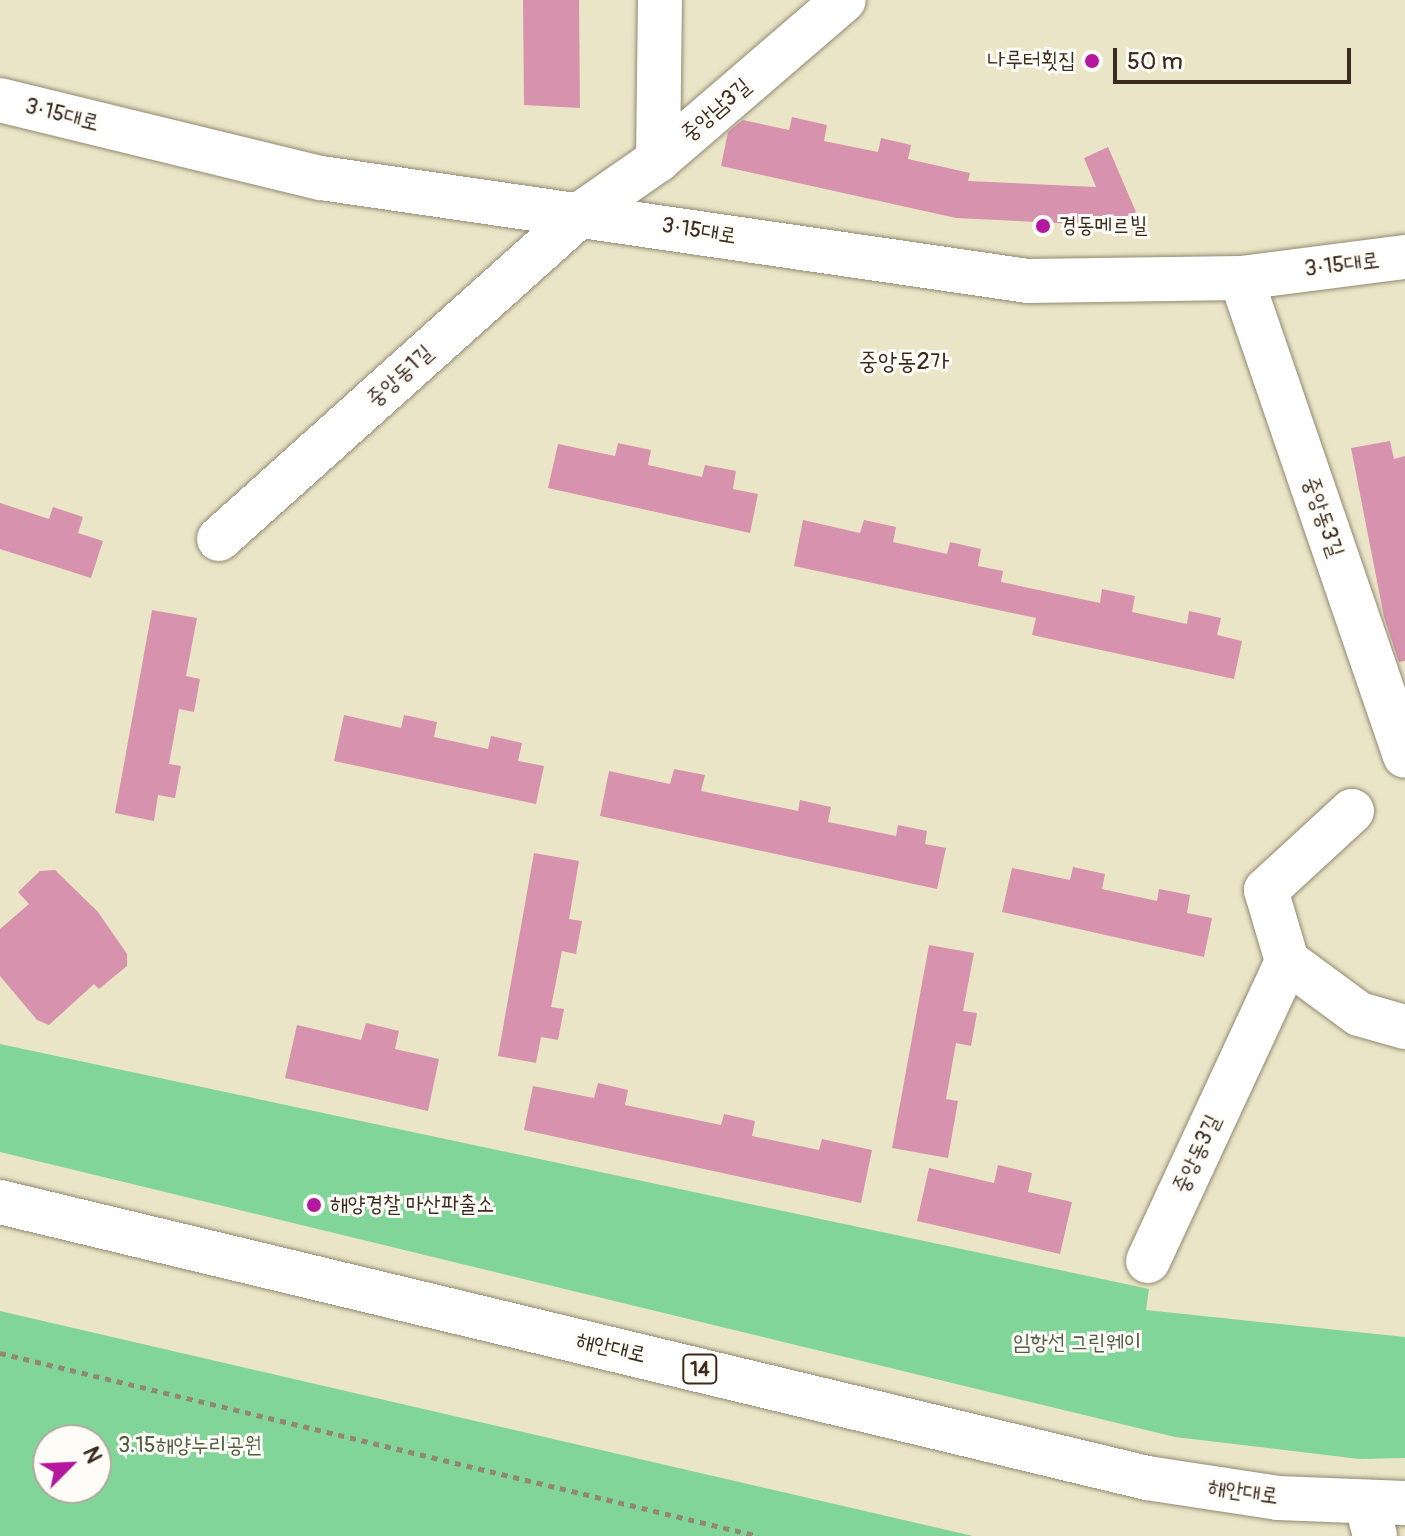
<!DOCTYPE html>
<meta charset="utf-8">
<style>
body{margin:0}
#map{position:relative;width:1405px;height:1536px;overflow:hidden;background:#eae5c7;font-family:Pangolin,"Poor Story",sans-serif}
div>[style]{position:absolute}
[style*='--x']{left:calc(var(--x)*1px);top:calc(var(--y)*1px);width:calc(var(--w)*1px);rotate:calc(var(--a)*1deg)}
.green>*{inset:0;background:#82d598}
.building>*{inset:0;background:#d793ad}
.path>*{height:5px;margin-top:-2.5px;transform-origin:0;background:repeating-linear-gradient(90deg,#928872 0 6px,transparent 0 12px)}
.roads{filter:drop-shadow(0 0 2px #928872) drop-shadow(0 0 2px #928872)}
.minor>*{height:44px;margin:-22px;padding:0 22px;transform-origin:22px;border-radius:22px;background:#fff}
.major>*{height:44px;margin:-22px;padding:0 22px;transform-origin:22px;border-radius:22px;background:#fff}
.dots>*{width:22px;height:22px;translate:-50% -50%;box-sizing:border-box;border:4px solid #fdfcf7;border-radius:50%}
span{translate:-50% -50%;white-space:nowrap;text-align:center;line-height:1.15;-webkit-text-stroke:6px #fdfcf7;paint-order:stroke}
.shield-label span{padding:2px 6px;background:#fdfcf7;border:2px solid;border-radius:6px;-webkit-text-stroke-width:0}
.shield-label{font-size:20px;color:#3b2a1e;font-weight:700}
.poi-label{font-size:22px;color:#3b2a1e}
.right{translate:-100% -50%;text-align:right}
.left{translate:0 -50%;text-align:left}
.street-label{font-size:22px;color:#3b2a1e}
.park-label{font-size:22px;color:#505d43}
.neighbourhood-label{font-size:24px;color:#3b2a1e}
.north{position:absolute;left:32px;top:1424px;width:80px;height:80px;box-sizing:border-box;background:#fdfcf7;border:2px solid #afa8a0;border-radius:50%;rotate:66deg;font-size:22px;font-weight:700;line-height:32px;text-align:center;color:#3b2a1e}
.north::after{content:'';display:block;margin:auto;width:28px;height:36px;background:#b5179e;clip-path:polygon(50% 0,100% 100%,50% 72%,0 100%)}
.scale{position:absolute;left:1113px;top:48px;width:238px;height:36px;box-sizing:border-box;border:4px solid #3b2a1e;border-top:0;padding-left:10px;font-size:24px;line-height:28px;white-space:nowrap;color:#3b2a1e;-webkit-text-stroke:6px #fdfcf7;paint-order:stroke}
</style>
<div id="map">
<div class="green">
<div style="clip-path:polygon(0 1044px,1149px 1289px,1146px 1310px,1405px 1337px,1405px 1458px,1359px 1459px,1175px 1437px,0 1152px)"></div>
<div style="clip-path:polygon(evenodd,0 1311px,973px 1536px,0 1536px,0 1311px,96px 1440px,96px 1488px,48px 1488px,48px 1440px,96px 1440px)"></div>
</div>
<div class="building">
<div style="clip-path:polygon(523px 0,579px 0,580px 108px,524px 105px)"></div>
<div style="clip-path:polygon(792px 117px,827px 125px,824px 141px,878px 152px,881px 138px,911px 145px,908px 159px,970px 173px,968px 181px,1096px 187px,1084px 158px,1108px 147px,1136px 212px,1119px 226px,956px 218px,721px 166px,728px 132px,743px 120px,789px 130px)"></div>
<div style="clip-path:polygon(1390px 441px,1394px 459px,1405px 456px,1405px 661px,1399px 662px,1384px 617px,1351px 448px)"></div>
<div style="clip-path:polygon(618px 443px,651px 450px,648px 465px,702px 477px,705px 465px,736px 471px,733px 489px,758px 494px,750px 533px,548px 488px,558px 444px,615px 456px)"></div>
<div style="clip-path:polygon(0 503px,49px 519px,53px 507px,83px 517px,78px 533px,103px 541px,91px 578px,0 549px)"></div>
<div style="clip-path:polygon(803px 520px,860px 533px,864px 520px,896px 527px,893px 542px,947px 554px,950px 542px,981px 549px,978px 566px,1003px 571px,1001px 582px,1100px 603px,1102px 589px,1135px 596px,1132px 612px,1187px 624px,1189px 611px,1221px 618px,1217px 635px,1242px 641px,1234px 679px,1032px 635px,1036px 618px,794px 566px)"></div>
<div style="clip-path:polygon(152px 610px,197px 618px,186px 676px,200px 679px,194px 712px,179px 709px,169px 764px,181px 766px,175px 798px,158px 795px,154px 821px,115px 813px)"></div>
<div style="clip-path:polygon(344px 715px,401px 728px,404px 715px,437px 722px,434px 737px,488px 749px,491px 736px,522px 743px,518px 761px,544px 766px,536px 804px,334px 761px)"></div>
<div style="clip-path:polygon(674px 769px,705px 775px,701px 791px,798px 811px,800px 800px,831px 807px,828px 822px,896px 836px,898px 825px,927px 831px,925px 844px,946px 848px,937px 889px,600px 816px,609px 771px,670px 784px)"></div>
<div style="clip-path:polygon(534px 853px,579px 861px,569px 919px,582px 921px,576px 954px,562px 951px,551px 1007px,564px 1009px,558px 1040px,541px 1037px,536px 1063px,498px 1056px)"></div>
<div style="clip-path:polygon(1073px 867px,1105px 874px,1102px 889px,1157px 901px,1159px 889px,1190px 895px,1187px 913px,1212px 918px,1204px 957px,1002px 912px,1012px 868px,1070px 880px)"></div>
<div style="clip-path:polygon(55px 870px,98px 912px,127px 954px,127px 966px,99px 989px,94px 984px,49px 1025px,37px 1020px,0 976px,0 929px,29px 904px,18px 892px,40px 871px)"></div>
<div style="clip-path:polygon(929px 945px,974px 953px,963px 1011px,977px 1013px,971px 1046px,956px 1043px,946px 1099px,958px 1101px,948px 1158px,892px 1148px)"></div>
<div style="clip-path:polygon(366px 1023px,399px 1031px,395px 1049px,439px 1059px,428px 1111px,285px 1078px,297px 1025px,361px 1040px)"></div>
<div style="clip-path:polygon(598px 1083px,628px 1090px,625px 1105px,721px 1125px,724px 1114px,755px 1121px,752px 1136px,819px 1150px,822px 1139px,872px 1150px,861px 1203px,524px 1130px,533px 1086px,594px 1098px)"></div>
<div style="clip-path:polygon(998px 1165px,1032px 1173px,1028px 1192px,1072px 1202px,1060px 1254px,917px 1221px,929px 1168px,994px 1183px)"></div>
</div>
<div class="path">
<div style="--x:0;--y:1353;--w:780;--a:13.57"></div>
</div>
<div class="roads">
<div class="minor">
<div style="--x:0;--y:100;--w:330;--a:13.7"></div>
<div style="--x:321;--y:178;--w:714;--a:8.29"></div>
<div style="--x:1028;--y:281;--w:213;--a:-0.8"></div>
<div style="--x:1241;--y:278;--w:165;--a:-7.3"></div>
<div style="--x:658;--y:160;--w:160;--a:-89.3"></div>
<div style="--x:1241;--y:278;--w:505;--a:71.06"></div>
<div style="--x:219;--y:539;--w:488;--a:-41.9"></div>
<div style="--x:582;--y:213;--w:93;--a:-34.9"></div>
<div style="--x:658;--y:160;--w:245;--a:-40.7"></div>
<div style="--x:1352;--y:811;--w:117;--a:137.4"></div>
<div style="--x:1266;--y:890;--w:74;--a:73.5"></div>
<div style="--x:1287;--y:961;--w:89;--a:36.4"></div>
<div style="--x:1359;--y:1014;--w:48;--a:15.8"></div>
<div style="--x:1148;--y:1261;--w:331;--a:-65.1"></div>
<div style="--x:1366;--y:1502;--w:35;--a:75"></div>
</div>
<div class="major">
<div style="--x:0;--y:1202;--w:1180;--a:13.53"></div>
<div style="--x:1147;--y:1478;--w:133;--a:8.7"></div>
<div style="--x:1278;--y:1498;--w:127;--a:2.3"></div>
</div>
</div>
<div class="dots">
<div style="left:1092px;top:61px;background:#b5179e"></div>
<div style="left:1043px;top:226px;background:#b5179e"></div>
<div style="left:314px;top:1205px;background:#b5179e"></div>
</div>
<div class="shield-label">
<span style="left:700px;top:1369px">14</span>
</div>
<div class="poi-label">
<span class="right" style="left:1076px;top:61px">나루터횟집</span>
<span class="left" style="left:1059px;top:226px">경동메르빌</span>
<span class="left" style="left:330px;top:1205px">해양경찰 마산파출소</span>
</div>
<div class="street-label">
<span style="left:716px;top:110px;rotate:-41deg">중앙남3길</span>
<span style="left:62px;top:115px;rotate:14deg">3·15대로</span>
<span style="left:699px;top:231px;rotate:9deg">3·15대로</span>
<span style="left:1342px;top:265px;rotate:-7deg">3·15대로</span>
<span style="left:400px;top:376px;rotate:-42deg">중앙동1길</span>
<span style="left:1323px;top:517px;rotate:71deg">중앙동3길</span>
<span style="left:1197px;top:1154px;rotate:-65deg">중앙동3길</span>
<span style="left:611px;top:1348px;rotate:13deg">해안대로</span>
<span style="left:1243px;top:1492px;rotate:8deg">해안대로</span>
</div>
<div class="park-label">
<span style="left:1077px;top:1343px">임항선 그린웨이</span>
<span style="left:190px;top:1446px">3.15해양누리공원</span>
</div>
<div class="neighbourhood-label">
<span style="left:904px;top:362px">중앙동2가</span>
</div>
<div class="north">N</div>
<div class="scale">50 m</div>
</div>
